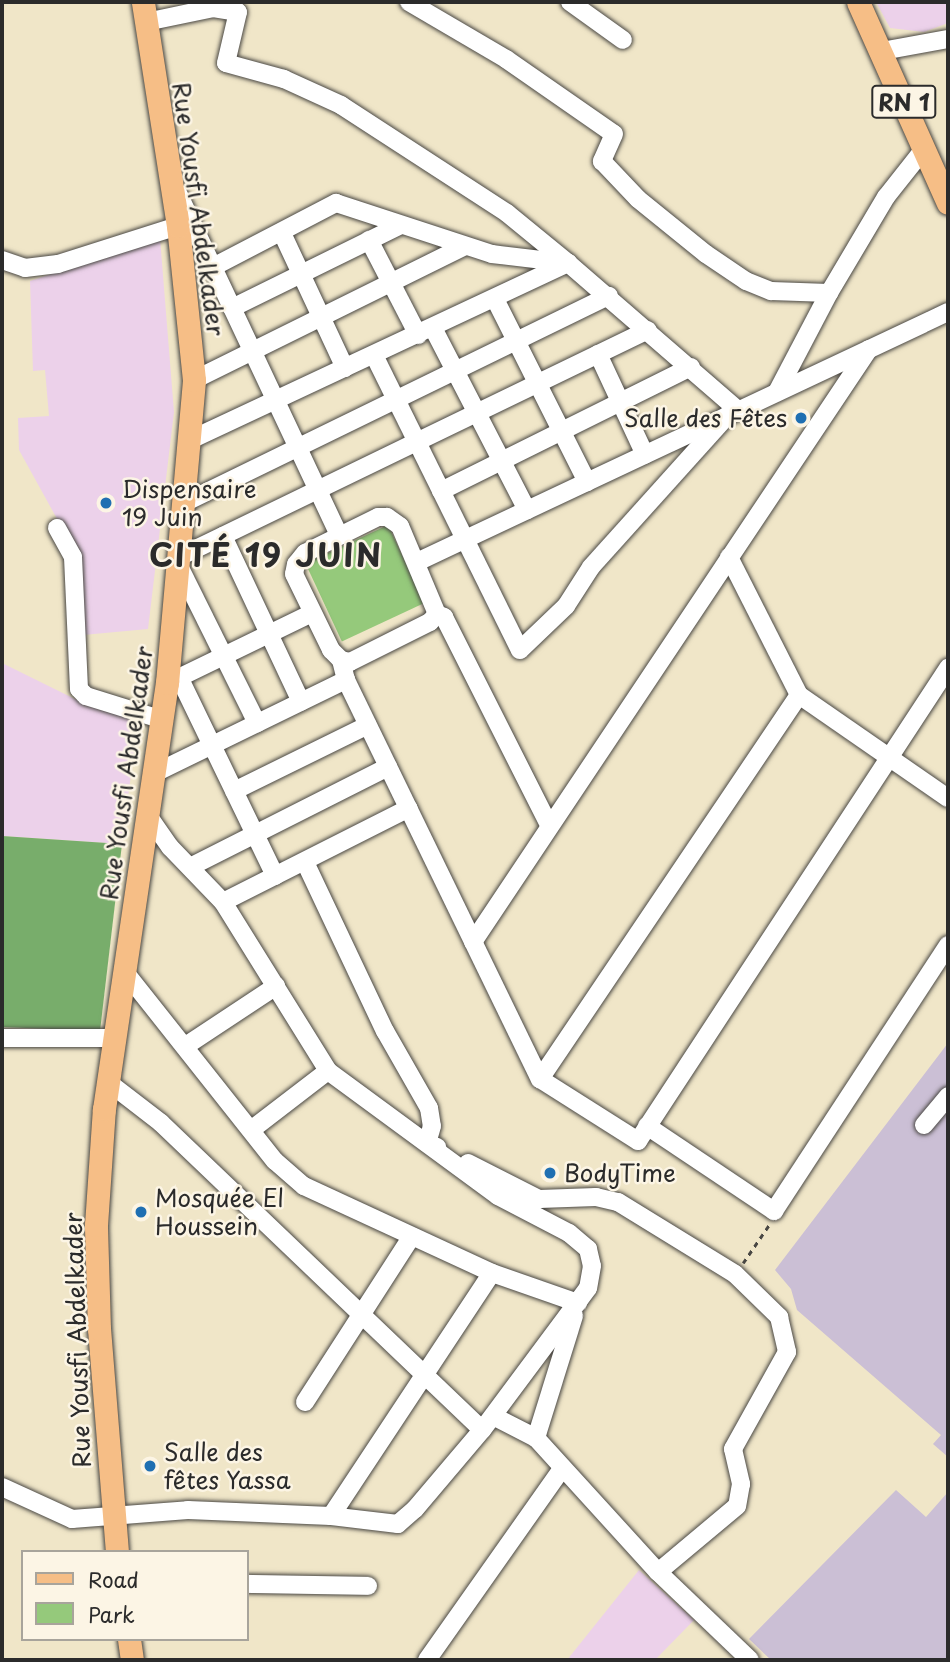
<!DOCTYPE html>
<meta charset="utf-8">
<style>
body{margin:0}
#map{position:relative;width:950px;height:1662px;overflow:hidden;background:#f0e6c8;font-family:"Playpen Sans",sans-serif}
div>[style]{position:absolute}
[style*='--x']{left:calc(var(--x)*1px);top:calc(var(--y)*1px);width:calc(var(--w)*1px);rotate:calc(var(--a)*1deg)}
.built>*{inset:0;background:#ecd1ea}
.industrial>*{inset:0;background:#cbbfd5}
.green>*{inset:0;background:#95c97b;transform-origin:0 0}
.forest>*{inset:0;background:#78ad6b}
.path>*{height:2.5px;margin-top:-1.25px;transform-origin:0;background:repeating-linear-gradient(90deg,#494743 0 5px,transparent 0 10px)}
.roads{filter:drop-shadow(0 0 2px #494743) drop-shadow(0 0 2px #494743)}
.minor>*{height:18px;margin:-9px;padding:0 9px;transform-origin:9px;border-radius:9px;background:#fff}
.major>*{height:23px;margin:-11.5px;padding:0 11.5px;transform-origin:11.5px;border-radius:11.5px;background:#f6be86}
.dots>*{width:19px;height:19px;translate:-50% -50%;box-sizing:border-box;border:4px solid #fcf5e5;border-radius:50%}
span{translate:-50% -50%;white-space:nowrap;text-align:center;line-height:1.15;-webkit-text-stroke:5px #fcf5e5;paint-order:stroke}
.shield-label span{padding:2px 5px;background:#fcf5e5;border:2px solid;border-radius:5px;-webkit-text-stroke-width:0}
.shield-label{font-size:23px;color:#2b2b2b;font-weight:700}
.street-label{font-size:24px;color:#2b2b2b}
.poi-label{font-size:24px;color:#2b2b2b}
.right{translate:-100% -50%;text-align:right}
.left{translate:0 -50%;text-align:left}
.district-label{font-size:32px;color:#2b2b2b;font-weight:700;letter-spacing:2px}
.frame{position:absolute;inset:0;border:4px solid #2b2b2b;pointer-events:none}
.legend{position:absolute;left:21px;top:1550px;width:228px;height:91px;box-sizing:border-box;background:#fcf5e5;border:2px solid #a8a49b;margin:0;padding:9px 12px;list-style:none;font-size:21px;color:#2b2b2b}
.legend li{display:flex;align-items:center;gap:14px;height:35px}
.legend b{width:35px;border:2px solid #a8a49b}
</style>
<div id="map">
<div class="built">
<div style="clip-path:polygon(876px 2px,948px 2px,948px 23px,924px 32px,890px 28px)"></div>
<div style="clip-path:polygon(160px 238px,174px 412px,148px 629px,83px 635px,77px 555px,19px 450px,18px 418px,49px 416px,45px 370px,33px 371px,30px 281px)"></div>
<div style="clip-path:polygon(2px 663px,83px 703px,138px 721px,122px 844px,2px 836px)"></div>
<div style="clip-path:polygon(639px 1570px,694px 1620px,655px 1660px,567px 1660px)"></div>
</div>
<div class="industrial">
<div style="clip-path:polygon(948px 1043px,948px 1457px,933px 1444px,941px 1435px,797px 1310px,791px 1289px,775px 1270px)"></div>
<div style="clip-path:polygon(896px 1490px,926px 1517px,948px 1492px,948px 1660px,771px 1660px,749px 1639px)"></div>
</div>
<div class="green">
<div style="left:388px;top:525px;width:86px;height:91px;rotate:65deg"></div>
</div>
<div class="forest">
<div style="clip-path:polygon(2px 836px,122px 844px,100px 1031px,2px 1027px)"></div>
</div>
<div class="path">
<div style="--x:743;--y:1263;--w:46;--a:-55.6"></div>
</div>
<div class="roads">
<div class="minor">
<div style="--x:409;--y:2;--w:113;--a:30.4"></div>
<div style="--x:506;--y:59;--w:131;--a:34.8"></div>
<div style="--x:614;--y:134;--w:30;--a:114"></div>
<div style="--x:602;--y:161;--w:52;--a:46.5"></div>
<div style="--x:638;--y:199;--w:87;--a:39"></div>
<div style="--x:706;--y:254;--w:48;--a:34"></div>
<div style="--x:746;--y:281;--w:27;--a:22"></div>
<div style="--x:771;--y:291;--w:58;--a:2"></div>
<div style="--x:570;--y:2;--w:65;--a:35.6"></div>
<div style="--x:146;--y:22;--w:68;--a:-11.8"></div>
<div style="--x:213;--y:8;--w:6;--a:-90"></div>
<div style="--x:882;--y:51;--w:67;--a:-10.3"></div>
<div style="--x:178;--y:193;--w:378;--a:64.8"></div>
<div style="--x:282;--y:233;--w:149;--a:65"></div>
<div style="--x:369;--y:240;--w:107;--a:62.7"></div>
<div style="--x:2;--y:260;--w:24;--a:19"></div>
<div style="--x:25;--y:268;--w:33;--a:-7"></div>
<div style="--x:58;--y:264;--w:126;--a:-17.6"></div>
<div style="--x:213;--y:267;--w:139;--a:-27.5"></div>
<div style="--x:336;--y:203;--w:164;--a:18.1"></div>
<div style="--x:492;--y:254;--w:77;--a:6.8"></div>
<div style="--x:568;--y:263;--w:225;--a:40.9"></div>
<div style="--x:495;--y:299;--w:205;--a:63.3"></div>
<div style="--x:232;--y:308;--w:186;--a:-26.2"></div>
<div style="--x:433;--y:328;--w:205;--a:62.7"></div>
<div style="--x:598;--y:354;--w:111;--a:65"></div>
<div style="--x:374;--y:355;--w:329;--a:63.7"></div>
<div style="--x:520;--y:650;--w:64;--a:-43.7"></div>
<div style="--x:566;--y:606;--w:46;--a:-57.3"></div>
<div style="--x:591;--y:567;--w:205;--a:-48"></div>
<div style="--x:194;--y:380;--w:302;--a:-26.3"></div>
<div style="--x:777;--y:392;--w:112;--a:-62.3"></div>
<div style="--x:829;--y:293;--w:112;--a:-59.3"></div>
<div style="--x:886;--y:197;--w:61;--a:-51.6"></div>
<div style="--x:188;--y:441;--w:420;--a:-25.1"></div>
<div style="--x:568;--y:263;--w:79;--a:-140.7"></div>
<div style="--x:507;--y:213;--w:198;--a:-147"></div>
<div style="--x:341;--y:105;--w:63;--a:-155.5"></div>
<div style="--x:284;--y:79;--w:60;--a:-164.6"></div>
<div style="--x:226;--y:63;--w:52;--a:-76.8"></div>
<div style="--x:238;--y:12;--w:25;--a:-171"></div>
<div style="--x:441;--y:491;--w:279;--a:-26.4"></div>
<div style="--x:182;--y:504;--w:475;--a:-26"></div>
<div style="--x:57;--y:528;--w:33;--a:61"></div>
<div style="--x:73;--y:557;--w:132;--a:87.4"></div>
<div style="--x:79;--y:689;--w:10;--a:45"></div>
<div style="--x:86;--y:696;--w:81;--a:17.3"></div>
<div style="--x:223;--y:536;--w:183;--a:64.8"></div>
<div style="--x:729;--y:557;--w:155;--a:63.1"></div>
<div style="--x:799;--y:695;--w:181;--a:34.7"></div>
<div style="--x:177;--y:558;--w:523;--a:-25.83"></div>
<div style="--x:177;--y:562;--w:180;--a:63.6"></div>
<div style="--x:417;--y:562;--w:587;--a:-25.21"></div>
<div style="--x:437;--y:614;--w:8;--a:23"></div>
<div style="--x:444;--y:617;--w:231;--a:63.2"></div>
<div style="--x:341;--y:660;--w:9;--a:13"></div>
<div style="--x:350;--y:662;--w:89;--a:-26.6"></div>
<div style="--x:430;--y:622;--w:11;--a:-49"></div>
<div style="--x:437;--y:614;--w:95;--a:-112.8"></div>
<div style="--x:400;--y:526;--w:16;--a:-145"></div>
<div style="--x:387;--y:517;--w:9;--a:180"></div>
<div style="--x:378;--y:517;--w:81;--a:153.7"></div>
<div style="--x:305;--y:553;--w:14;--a:129"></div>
<div style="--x:296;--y:564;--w:10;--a:101"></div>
<div style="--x:294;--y:574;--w:85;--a:64"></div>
<div style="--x:331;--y:650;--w:14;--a:45"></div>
<div style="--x:341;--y:660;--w:21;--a:76"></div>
<div style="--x:346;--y:680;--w:444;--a:64.1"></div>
<div style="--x:540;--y:1079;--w:116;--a:32.3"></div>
<div style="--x:638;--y:1141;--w:566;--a:-56.76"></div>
<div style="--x:179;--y:677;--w:221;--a:64.2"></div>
<div style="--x:170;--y:682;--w:158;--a:-25.9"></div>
<div style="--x:153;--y:774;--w:215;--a:-26"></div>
<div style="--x:234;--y:791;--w:149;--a:-26.2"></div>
<div style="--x:149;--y:817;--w:37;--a:55"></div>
<div style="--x:170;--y:847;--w:76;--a:46.1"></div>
<div style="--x:223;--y:902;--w:199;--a:58.1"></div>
<div style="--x:328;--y:1071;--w:211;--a:36.3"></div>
<div style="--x:498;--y:1196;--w:80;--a:27.5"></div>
<div style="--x:569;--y:1233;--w:25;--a:40"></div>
<div style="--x:588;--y:1249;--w:17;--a:77"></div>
<div style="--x:592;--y:1266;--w:22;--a:100"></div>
<div style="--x:588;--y:1288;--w:177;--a:126.7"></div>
<div style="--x:482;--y:1430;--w:104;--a:130.3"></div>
<div style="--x:415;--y:1509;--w:23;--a:139"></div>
<div style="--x:398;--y:1524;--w:67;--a:-173.2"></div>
<div style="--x:331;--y:1516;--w:291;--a:-56.5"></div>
<div style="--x:305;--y:862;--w:187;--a:64.7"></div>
<div style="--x:385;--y:1031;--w:89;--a:60.3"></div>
<div style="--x:429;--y:1108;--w:18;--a:81"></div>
<div style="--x:432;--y:1126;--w:18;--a:106"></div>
<div style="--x:427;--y:1143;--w:11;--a:22"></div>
<div style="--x:190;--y:867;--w:222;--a:-26.8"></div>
<div style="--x:223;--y:902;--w:208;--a:-26.8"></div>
<div style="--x:473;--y:942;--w:713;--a:-56.27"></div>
<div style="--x:125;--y:972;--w:241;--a:51.6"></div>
<div style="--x:275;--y:1161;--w:38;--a:41"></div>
<div style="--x:304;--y:1186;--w:207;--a:24.8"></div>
<div style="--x:492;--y:1273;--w:91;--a:19.2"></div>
<div style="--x:2;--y:1038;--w:113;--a:0"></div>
<div style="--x:187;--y:1045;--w:107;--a:-33.5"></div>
<div style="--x:540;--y:1079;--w:463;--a:-56"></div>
<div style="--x:108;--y:1082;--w:67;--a:37.7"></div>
<div style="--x:161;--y:1123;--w:444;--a:43.7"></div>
<div style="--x:924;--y:1125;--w:38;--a:-50"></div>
<div style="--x:647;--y:1126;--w:153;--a:33.8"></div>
<div style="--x:774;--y:1211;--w:318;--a:-56.8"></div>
<div style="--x:251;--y:1130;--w:97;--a:-37.5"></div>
<div style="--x:468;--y:1163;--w:80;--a:26.9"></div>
<div style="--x:539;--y:1199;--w:57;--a:-2"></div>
<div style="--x:596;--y:1197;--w:23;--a:13"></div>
<div style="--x:618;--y:1202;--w:137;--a:31.6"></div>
<div style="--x:735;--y:1274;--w:62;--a:44.3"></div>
<div style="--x:779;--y:1317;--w:36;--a:77"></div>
<div style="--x:787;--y:1352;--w:111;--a:119.1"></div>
<div style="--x:733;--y:1449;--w:36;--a:77"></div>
<div style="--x:741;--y:1484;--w:22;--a:100"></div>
<div style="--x:737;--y:1506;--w:103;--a:140.1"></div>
<div style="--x:305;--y:1402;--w:197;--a:-57.2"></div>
<div style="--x:493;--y:1416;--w:48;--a:27.1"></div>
<div style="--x:536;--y:1438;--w:181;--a:47.7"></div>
<div style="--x:658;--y:1572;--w:127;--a:43.7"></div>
<div style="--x:536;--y:1438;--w:128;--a:-72.7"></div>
<div style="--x:2;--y:1487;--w:77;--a:24.6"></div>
<div style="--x:72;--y:1519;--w:116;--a:-4.4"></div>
<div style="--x:188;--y:1510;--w:143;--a:2.4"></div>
<div style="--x:247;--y:1584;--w:121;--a:0.9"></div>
<div style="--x:427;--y:1660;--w:232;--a:-54.8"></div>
</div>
<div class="major">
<div style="--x:858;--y:2;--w:220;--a:65.9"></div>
<div style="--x:117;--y:1552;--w:224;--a:-94.6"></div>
<div style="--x:99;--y:1329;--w:104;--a:-91.7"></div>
<div style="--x:96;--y:1225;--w:116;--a:-86.1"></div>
<div style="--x:104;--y:1109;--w:431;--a:-81.6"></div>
<div style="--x:167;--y:683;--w:304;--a:-84.9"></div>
<div style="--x:194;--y:380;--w:155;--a:-95.9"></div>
<div style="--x:178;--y:226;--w:227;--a:-98.9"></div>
<div style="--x:129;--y:1639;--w:21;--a:82"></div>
</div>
</div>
<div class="dots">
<div style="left:801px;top:418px;background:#1f6fb2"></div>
<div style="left:106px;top:503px;background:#1f6fb2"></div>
<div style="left:550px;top:1173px;background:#1f6fb2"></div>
<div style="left:141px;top:1212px;background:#1f6fb2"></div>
<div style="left:150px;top:1466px;background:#1f6fb2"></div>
</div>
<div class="shield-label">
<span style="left:904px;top:102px">RN 1</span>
</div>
<div class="street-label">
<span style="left:199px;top:209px;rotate:82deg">Rue Yousfi Abdelkader</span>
<span style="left:126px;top:773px;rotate:-82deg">Rue Yousfi Abdelkader</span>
<span style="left:77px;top:1340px;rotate:-92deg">Rue Yousfi Abdelkader</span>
</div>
<div class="poi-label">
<span class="right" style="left:787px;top:418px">Salle des Fêtes</span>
<span class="left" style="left:122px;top:503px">Dispensaire<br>19 Juin</span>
<span class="left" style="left:564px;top:1173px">BodyTime</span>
<span class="left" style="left:155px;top:1212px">Mosquée El<br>Houssein</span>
<span class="left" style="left:164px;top:1466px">Salle des<br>fêtes Yassa</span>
</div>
<div class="district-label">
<span style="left:266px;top:554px">CITÉ 19 JUIN</span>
</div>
<div class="frame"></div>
<ul class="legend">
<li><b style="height:9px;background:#f6be86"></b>Road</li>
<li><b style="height:19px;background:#95c97b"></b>Park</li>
</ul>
</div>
